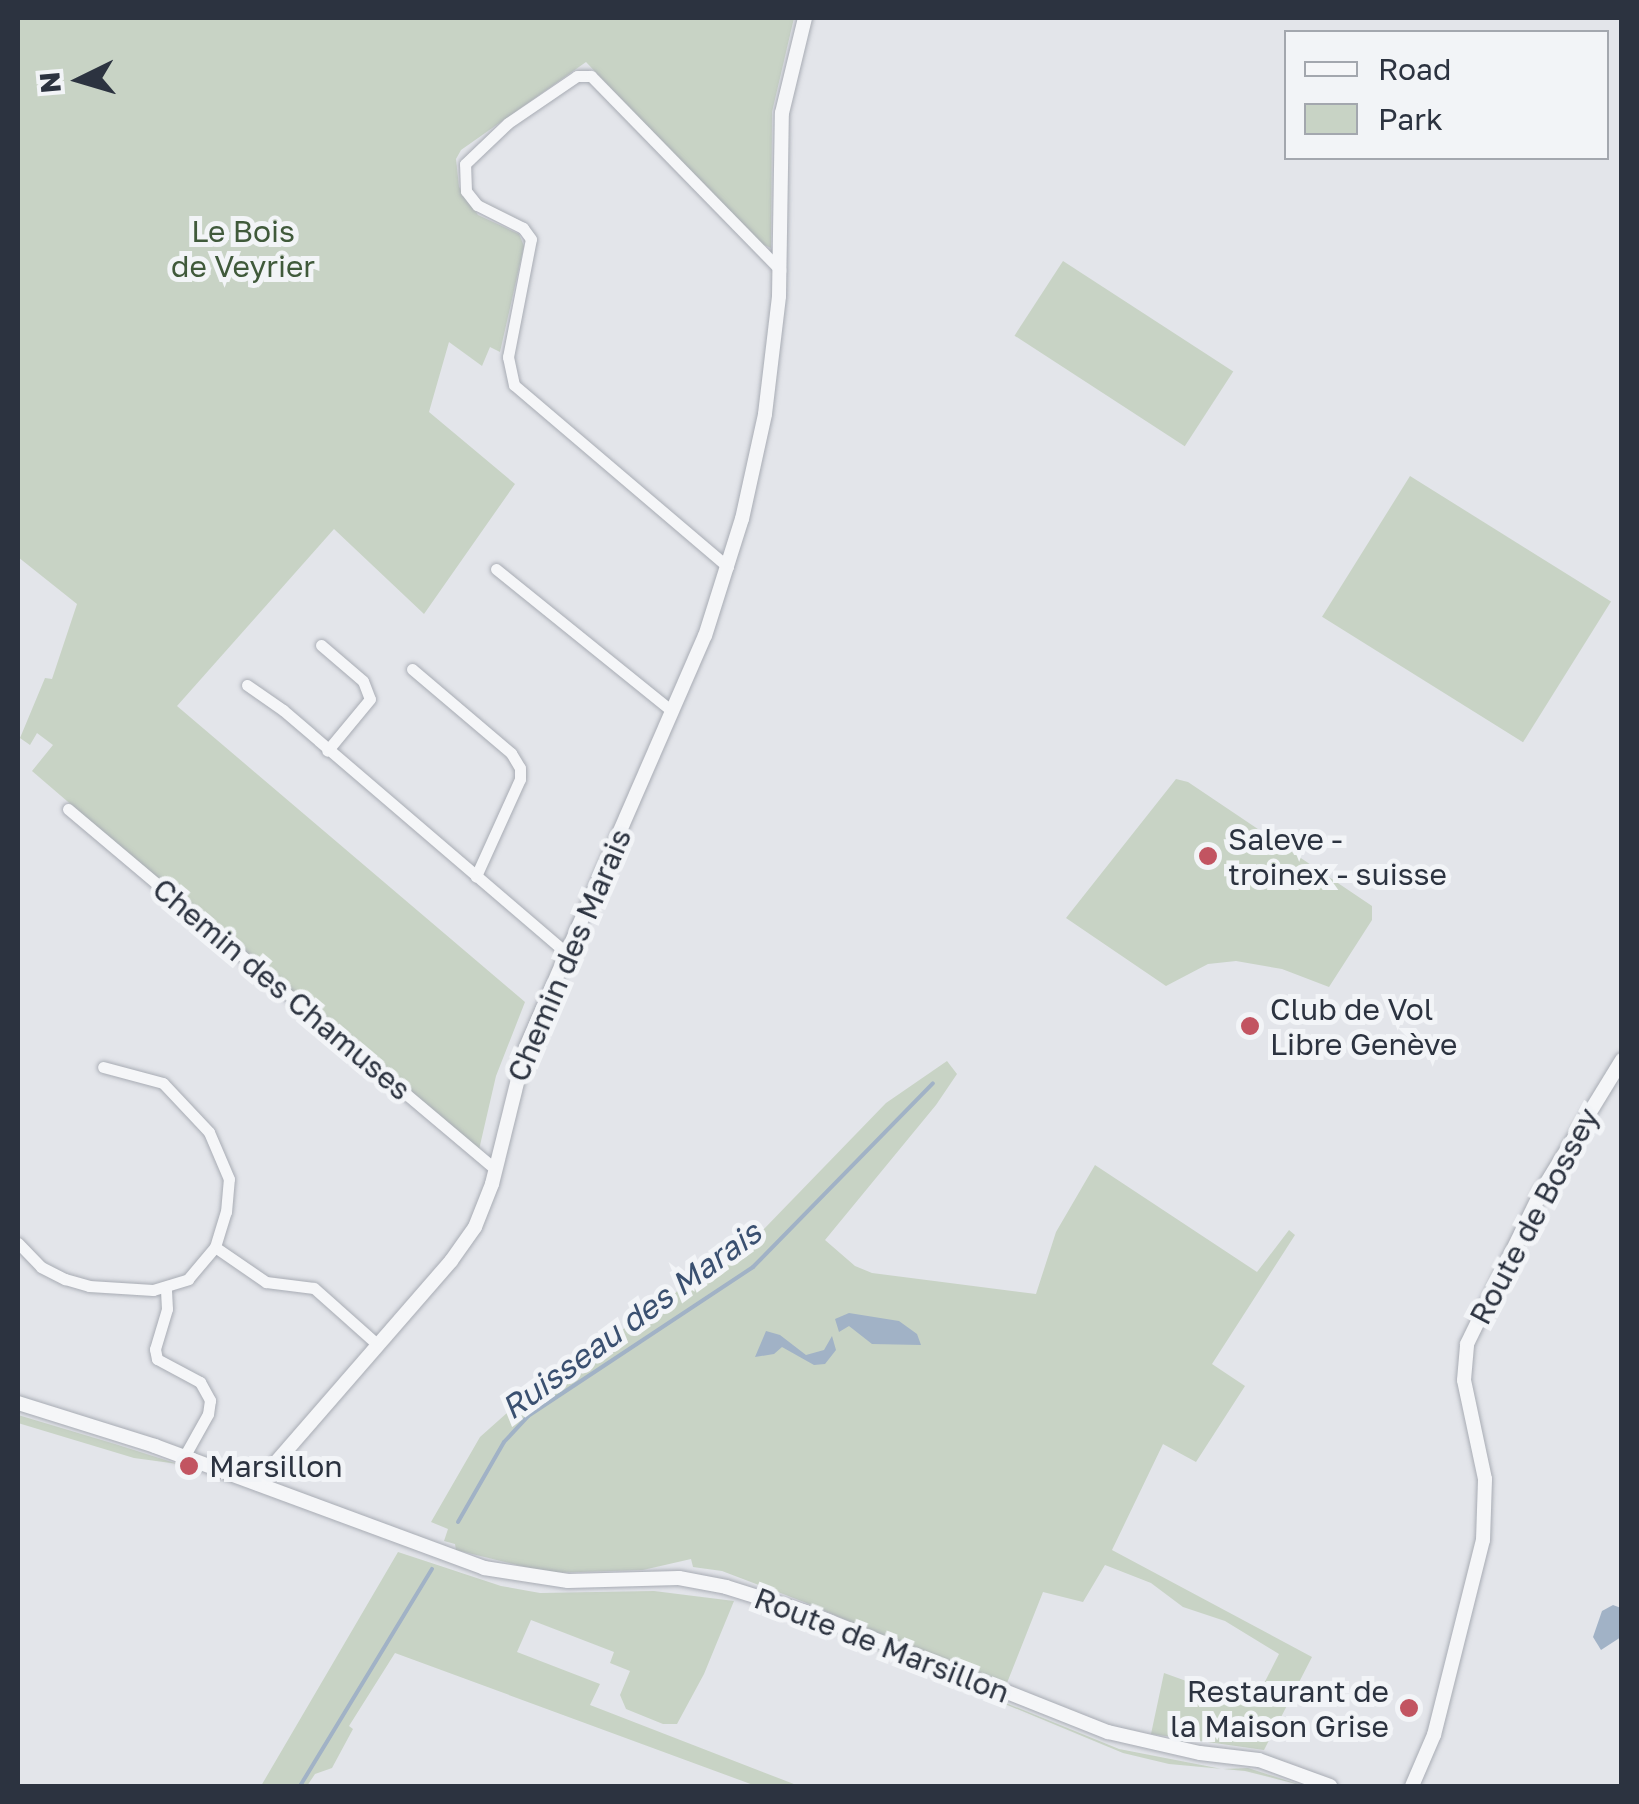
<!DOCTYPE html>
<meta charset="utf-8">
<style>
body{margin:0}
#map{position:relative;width:1639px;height:1804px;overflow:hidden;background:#e3e5ea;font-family:"Golos Text",sans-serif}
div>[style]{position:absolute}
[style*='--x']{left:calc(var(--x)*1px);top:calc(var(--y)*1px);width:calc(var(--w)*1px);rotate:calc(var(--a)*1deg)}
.green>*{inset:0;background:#c8d3c5;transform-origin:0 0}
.water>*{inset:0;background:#a1b2c6}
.stream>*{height:4px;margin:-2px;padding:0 2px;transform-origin:2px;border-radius:2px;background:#a1b2c6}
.roads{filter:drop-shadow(0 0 2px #a8acb4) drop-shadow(0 0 2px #a8acb4)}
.minor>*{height:11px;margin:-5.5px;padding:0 5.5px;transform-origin:5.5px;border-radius:5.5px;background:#f5f6f8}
.tertiary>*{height:14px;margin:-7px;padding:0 7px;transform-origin:7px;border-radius:7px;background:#f5f6f8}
.dots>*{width:28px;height:28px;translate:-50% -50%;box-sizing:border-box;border:5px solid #f2f4f7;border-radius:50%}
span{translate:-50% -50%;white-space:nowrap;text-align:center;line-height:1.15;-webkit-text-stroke:10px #f2f4f7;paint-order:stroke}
.park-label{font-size:30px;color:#405a3b}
.poi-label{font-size:30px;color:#2c3340}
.left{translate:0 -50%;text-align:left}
.right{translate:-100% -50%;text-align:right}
.street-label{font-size:30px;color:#2c3340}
.water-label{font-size:32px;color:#3a5070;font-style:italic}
.frame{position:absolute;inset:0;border:20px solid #2c3340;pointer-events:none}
.legend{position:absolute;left:1284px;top:30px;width:325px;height:130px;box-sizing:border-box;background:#f2f4f7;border:2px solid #a3a7ae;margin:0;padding:12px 18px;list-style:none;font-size:30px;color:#2c3340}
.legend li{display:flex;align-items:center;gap:20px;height:50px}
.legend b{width:50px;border:2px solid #a3a7ae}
.north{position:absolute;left:30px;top:30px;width:100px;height:100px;-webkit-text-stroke:8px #f2f4f7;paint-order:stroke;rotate:265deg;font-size:28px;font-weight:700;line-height:40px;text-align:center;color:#2c3340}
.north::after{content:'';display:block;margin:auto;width:35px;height:45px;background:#2c3340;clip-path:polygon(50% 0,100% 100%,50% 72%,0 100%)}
</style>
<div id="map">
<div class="green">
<div style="clip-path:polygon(18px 18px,794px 18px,772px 112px,771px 248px,757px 242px,586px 62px,461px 150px,456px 159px,459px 187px,478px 215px,519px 234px,524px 246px,500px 352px,490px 347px,482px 366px,449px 342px,429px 412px,515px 484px,424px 614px,334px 529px,177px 706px,525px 1002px,496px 1076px,478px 1154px,32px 771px,53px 745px,37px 733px,30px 745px,20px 738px,45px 678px,52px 679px,77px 604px,18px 557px)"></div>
<div style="left:1063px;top:261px;width:203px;height:89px;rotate:33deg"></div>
<div style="left:1410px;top:476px;width:237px;height:166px;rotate:32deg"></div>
<div style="clip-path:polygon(1176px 779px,1188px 782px,1372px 906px,1372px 920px,1329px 987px,1282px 969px,1236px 961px,1208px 964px,1166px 986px,1066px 918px)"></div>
<div style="clip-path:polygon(947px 1061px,957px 1074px,936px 1105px,825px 1240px,855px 1266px,872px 1273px,1036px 1294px,1056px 1232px,1095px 1165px,1257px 1272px,1289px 1230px,1295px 1235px,1212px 1364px,1245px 1386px,1196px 1462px,1163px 1444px,1112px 1550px,1312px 1657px,1264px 1750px,1151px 1734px,1164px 1673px,1253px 1705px,1279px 1654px,1225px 1621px,1183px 1607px,1151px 1583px,1105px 1565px,1083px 1602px,1043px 1592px,1005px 1688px,804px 1602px,722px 1571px,693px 1567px,691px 1559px,643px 1570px,550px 1573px,456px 1550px,455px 1544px,444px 1541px,448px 1529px,431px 1522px,480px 1437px,518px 1403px,760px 1233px,886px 1103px)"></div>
<div style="clip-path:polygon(18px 1415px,115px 1444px,178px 1464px,134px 1458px,18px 1423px)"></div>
<div style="clip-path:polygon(398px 1552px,501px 1586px,540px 1593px,654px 1591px,734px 1601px,704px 1674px,677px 1724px,663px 1724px,626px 1709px,620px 1695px,630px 1671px,610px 1663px,614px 1652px,531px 1620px,517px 1652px,600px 1684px,590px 1705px,799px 1786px,756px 1786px,395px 1653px,349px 1726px,353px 1729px,332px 1768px,315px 1774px,307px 1786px,261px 1786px)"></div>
<div style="clip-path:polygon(812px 1624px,1119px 1749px,1222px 1769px,1248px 1768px,1304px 1786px,1245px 1771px,1169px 1764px,1123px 1753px)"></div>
</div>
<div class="water">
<div style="clip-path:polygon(849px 1313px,899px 1321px,917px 1334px,921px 1345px,872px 1344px,849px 1326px,839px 1332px,835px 1319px)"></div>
<div style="clip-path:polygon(766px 1331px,780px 1335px,806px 1355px,824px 1350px,832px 1336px,836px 1350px,825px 1364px,814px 1365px,782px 1347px,774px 1354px,755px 1357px)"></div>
<div style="clip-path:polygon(1613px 1605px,1621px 1608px,1621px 1637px,1601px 1650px,1593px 1637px,1602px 1611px)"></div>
</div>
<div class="stream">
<div style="--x:458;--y:1522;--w:92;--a:-60.1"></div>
<div style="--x:504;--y:1442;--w:35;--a:-47"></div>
<div style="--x:528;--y:1416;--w:270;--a:-33.5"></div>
<div style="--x:753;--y:1267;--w:257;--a:-45.6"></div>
<div style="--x:300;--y:1786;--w:254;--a:-58.7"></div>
</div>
<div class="roads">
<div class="minor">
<div style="--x:728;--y:567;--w:281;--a:-139.6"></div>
<div style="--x:514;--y:385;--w:29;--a:-102"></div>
<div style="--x:508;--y:357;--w:120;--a:-79"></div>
<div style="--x:531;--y:239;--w:14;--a:-126"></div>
<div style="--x:523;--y:228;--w:51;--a:-153.4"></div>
<div style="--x:477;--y:205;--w:18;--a:-128"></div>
<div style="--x:466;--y:191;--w:27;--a:-92"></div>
<div style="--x:465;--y:164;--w:59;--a:-43.6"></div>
<div style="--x:508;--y:123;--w:83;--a:-34.3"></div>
<div style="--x:577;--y:76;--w:14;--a:0"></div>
<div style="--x:591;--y:76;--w:271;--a:45.7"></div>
<div style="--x:496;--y:569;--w:226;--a:38.9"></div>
<div style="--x:321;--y:645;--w:55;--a:40.6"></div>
<div style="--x:363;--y:681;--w:19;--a:69"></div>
<div style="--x:370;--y:699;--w:67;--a:129.6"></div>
<div style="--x:412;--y:669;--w:130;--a:40.3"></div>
<div style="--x:511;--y:753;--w:17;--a:59"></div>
<div style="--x:520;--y:768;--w:11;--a:90"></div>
<div style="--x:520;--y:779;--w:107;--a:114.4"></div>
<div style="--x:247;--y:685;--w:44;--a:34.8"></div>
<div style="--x:283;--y:710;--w:374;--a:40.6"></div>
<div style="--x:68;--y:809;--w:559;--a:40.13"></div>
<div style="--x:18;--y:1243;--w:33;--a:46"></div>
<div style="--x:41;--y:1267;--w:27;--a:27"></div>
<div style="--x:65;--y:1279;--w:25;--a:16"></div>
<div style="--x:89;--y:1286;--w:64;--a:3.6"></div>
<div style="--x:153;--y:1290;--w:37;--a:-17"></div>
<div style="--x:188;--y:1279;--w:42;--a:-49.8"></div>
<div style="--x:215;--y:1247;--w:37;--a:-73"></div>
<div style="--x:226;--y:1212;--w:33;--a:-85"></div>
<div style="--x:229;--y:1179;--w:51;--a:-113.1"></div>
<div style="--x:209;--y:1132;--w:67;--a:-133.2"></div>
<div style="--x:163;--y:1083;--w:62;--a:-165.1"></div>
<div style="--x:215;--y:1247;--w:62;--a:34.5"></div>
<div style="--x:266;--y:1282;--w:48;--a:7.1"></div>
<div style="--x:314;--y:1288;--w:86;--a:41.7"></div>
<div style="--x:166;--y:1290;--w:19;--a:87"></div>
<div style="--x:167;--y:1309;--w:42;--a:106.7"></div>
<div style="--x:155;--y:1349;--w:10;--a:79"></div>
<div style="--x:157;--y:1359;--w:49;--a:28.1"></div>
<div style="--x:200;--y:1382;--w:21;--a:61"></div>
<div style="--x:210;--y:1400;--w:14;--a:98"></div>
<div style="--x:208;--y:1414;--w:49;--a:119.2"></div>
</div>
<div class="tertiary">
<div style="--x:18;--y:1403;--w:144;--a:17.4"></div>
<div style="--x:155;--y:1446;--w:351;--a:20.3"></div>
<div style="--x:484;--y:1568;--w:85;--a:8.8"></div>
<div style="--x:568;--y:1581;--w:111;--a:-1.5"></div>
<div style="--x:679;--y:1578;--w:48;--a:10.8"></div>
<div style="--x:726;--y:1587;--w:84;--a:17.4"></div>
<div style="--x:806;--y:1612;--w:325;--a:21.7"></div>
<div style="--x:1108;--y:1732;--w:94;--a:12.9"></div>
<div style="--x:1200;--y:1753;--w:59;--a:6.8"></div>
<div style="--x:1259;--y:1760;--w:76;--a:20.1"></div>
<div style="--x:258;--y:1483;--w:294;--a:-49"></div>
<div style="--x:451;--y:1261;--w:42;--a:-54.8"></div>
<div style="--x:475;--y:1227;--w:46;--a:-68.4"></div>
<div style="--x:492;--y:1184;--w:141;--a:-76.1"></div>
<div style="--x:526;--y:1047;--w:448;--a:-66.5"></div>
<div style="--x:705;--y:636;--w:123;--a:-72.5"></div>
<div style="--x:742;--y:519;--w:107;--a:-77.6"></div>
<div style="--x:765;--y:414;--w:119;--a:-83.2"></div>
<div style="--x:779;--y:296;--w:183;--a:-89.1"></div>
<div style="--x:782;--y:113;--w:98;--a:-76.4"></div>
<div style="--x:1412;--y:1786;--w:56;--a:-66.7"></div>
<div style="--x:1434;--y:1735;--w:201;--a:-75.9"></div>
<div style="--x:1483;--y:1540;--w:61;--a:-88.1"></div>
<div style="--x:1485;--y:1479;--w:101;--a:-102"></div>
<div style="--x:1464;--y:1380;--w:36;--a:-85"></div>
<div style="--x:1467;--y:1344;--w:169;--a:-64"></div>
<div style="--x:1541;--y:1192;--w:155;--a:-58.5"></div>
</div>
</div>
<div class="dots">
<div style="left:1208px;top:856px;background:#c25461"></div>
<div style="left:1250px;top:1026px;background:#c25461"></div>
<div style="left:189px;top:1466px;background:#c25461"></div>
<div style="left:1409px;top:1708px;background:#c25461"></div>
</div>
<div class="park-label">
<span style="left:243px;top:248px">Le Bois<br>de Veyrier</span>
</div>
<div class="poi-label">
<span class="left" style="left:1228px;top:856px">Saleve -<br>troinex - suisse</span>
<span class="left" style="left:1270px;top:1026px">Club de Vol<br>Libre Genève</span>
<span class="left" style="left:209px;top:1466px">Marsillon</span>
<span class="right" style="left:1389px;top:1708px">Restaurant de<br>la Maison Grise</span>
</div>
<div class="street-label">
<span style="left:569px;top:955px;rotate:-67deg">Chemin des Marais</span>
<span style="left:282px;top:989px;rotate:40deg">Chemin des Chamuses</span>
<span style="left:1534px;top:1216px;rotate:-62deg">Route de Bossey</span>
<span style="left:882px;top:1645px;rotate:21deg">Route de Marsillon</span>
</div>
<div class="water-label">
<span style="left:631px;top:1320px;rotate:-36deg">Ruisseau des Marais</span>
</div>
<div class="frame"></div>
<ul class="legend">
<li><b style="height:12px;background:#f5f6f8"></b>Road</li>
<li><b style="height:28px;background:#c8d3c5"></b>Park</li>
</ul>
<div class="north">N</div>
</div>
